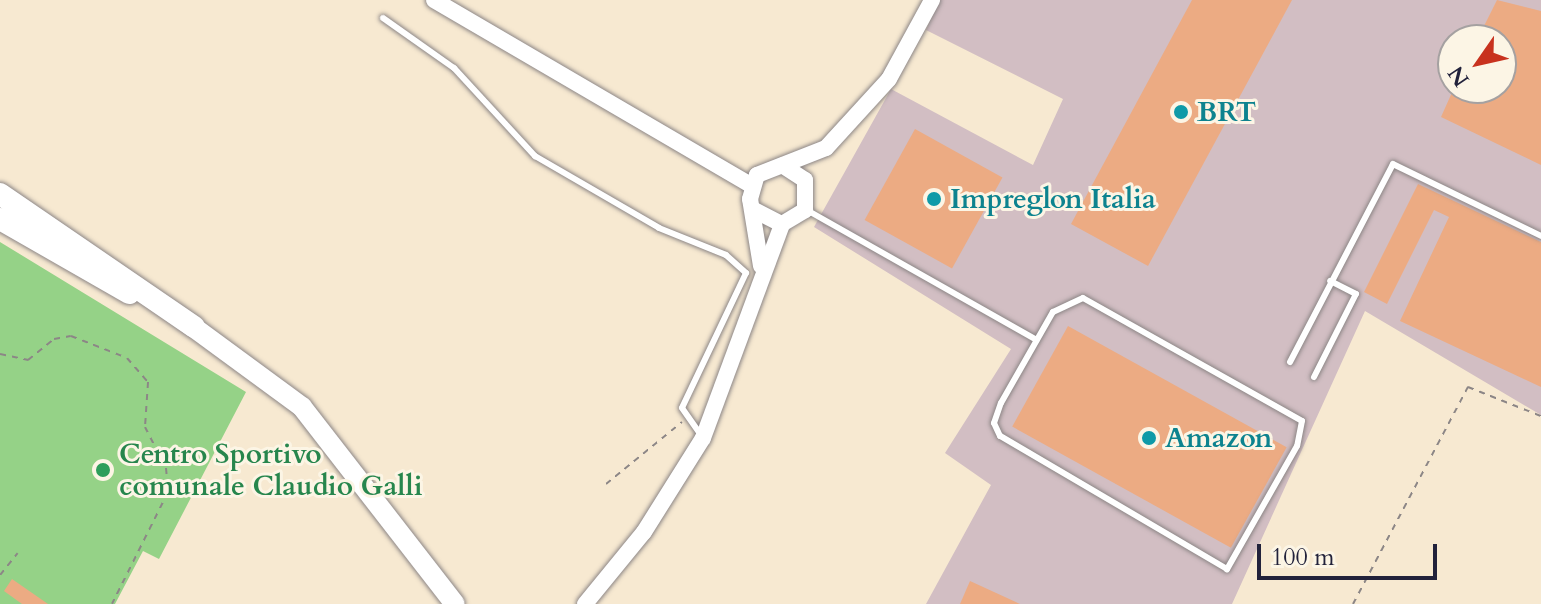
<!DOCTYPE html>
<style>
body{margin:0}
#map{position:relative;width:1541px;height:604px;overflow:hidden;background:#f7e9d1;font-family:Cardo,serif}
div>[style]{position:absolute}
[style*='--x']{left:calc(var(--x)*1px);top:calc(var(--y)*1px);width:calc(var(--w)*1px);rotate:calc(var(--a)*1deg)}
.industrial>*{inset:0;background:#d2bec3}
.green>*{inset:0;background:#95d287}
.building>*{inset:0;background:#ecab83;transform-origin:0 0}
.path>*{height:2px;margin-top:-1px;transform-origin:0;background:repeating-linear-gradient(90deg,#8c8686 0 6px,transparent 0 12px)}
.roads{filter:drop-shadow(0 0 2px #8c8686) drop-shadow(0 0 2px #8c8686)}
.service>*{height:6px;margin:-3px;padding:0 3px;transform-origin:3px;border-radius:3px;background:#fff}
.tertiary>*{height:16px;margin:-8px;padding:0 8px;transform-origin:8px;border-radius:8px;background:#fff}
.primary>*{height:20px;margin:-10px;padding:0 10px;transform-origin:10px;border-radius:10px;background:#fff}
.motorway>*{height:22px;margin:-11px;padding:0 11px;transform-origin:11px;border-radius:11px;background:#fff}
.dots>*{width:22px;height:22px;translate:-50% -50%;box-sizing:border-box;border:4px solid #fcf5e5;border-radius:50%}
span{translate:-50% -50%;white-space:nowrap;text-align:center;line-height:1.15;-webkit-text-stroke:6px #fcf5e5;paint-order:stroke}
.culture-label{font-size:28px;color:#0d838f;font-weight:700}
.left{translate:0 -50%;text-align:left}
.leisure-label{font-size:28px;color:#27864d;font-weight:700}
.north{position:absolute;left:1437px;top:24px;width:80px;height:80px;box-sizing:border-box;background:#fcf5e5;border:2px solid #a5a1a1;border-radius:50%;rotate:236deg;font-size:22px;font-weight:700;line-height:32px;text-align:center;color:#22223b}
.north::after{content:'';display:block;margin:auto;width:28px;height:36px;background:#c8321e;clip-path:polygon(50% 0,100% 100%,50% 72%,0 100%)}
.scale{position:absolute;left:1257px;top:544px;width:180px;height:36px;box-sizing:border-box;border:4px solid #22223b;border-top:0;padding-left:10px;font-size:24px;line-height:28px;white-space:nowrap;color:#22223b;-webkit-text-stroke:6px #fcf5e5;paint-order:stroke}
</style>
<div id="map">
<div class="industrial">
<div style="clip-path:polygon(evenodd,939px 0,1541px 0,1541px 415px,1365px 311px,1232px 604px,926px 604px,991px 485px,945px 453px,1011px 349px,814px 227px,891px 89px,1033px 165px,1063px 99px,926px 30px,939px 0,1453px 40px,1501px 40px,1501px 88px,1453px 88px,1453px 40px)"></div>
</div>
<div class="green">
<div style="clip-path:polygon(0 242px,246px 392px,159px 559px,143px 551px,115px 604px,0 604px)"></div>
</div>
<div class="building">
<div style="clip-path:polygon(1192px 0,1292px 0,1148px 266px,1071px 224px)"></div>
<div style="clip-path:polygon(1497px 0,1541px 11px,1541px 165px,1441px 117px,1454px 88px,1501px 88px,1501px 40px,1477px 40px)"></div>
<div style="left:915px;top:129px;width:100px;height:104px;rotate:29deg"></div>
<div style="clip-path:polygon(1418px 184px,1541px 242px,1541px 387px,1400px 321px,1449px 217px,1434px 210px,1387px 304px,1364px 292px)"></div>
<div style="left:1068px;top:326px;width:250px;height:115px;rotate:29deg"></div>
<div style="clip-path:polygon(12px 579px,48px 604px,22px 604px,4px 591px)"></div>
<div style="clip-path:polygon(970px 581px,1020px 604px,960px 604px)"></div>
</div>
<div class="path">
<div style="--x:0;--y:354;--w:29;--a:12"></div>
<div style="--x:28;--y:360;--w:33;--a:-39"></div>
<div style="--x:54;--y:339;--w:17;--a:-10"></div>
<div style="--x:71;--y:336;--w:60;--a:21.4"></div>
<div style="--x:127;--y:358;--w:32;--a:49"></div>
<div style="--x:148;--y:382;--w:45;--a:93.8"></div>
<div style="--x:145;--y:427;--w:46;--a:62.9"></div>
<div style="--x:166;--y:468;--w:24;--a:85"></div>
<div style="--x:168;--y:492;--w:125;--a:116.6"></div>
<div style="--x:606;--y:484;--w:98;--a:-39.2"></div>
<div style="--x:0;--y:575;--w:28;--a:-51"></div>
<div style="--x:1353;--y:604;--w:246;--a:-62.1"></div>
<div style="--x:1468;--y:387;--w:79;--a:21.7"></div>
</div>
<div class="roads">
<div class="service">
<div style="--x:383;--y:18;--w:87;--a:35.2"></div>
<div style="--x:454;--y:68;--w:120;--a:47.4"></div>
<div style="--x:535;--y:156;--w:143;--a:30.1"></div>
<div style="--x:659;--y:228;--w:72;--a:21.9"></div>
<div style="--x:726;--y:255;--w:27;--a:42"></div>
<div style="--x:746;--y:273;--w:149;--a:115.4"></div>
<div style="--x:682;--y:408;--w:37;--a:55"></div>
<div style="--x:805;--y:209;--w:266;--a:29.5"></div>
<div style="--x:1083;--y:298;--w:251;--a:29.3"></div>
<div style="--x:1302;--y:421;--w:25;--a:101"></div>
<div style="--x:1297;--y:446;--w:142;--a:119.6"></div>
<div style="--x:1227;--y:569;--w:263;--a:-149.6"></div>
<div style="--x:1000;--y:436;--w:14;--a:-115"></div>
<div style="--x:994;--y:423;--w:21;--a:-71"></div>
<div style="--x:1001;--y:403;--w:105;--a:-60.3"></div>
<div style="--x:1053;--y:312;--w:33;--a:-25"></div>
<div style="--x:1290;--y:362;--w:223;--a:-62.5"></div>
<div style="--x:1393;--y:164;--w:165;--a:25.9"></div>
<div style="--x:1314;--y:377;--w:93;--a:-63.2"></div>
<div style="--x:1356;--y:294;--w:29;--a:-153"></div>
</div>
<div class="tertiary">
<div style="--x:434;--y:0;--w:367;--a:30.3"></div>
<div style="--x:754;--y:210;--w:31;--a:27"></div>
<div style="--x:782;--y:224;--w:27;--a:-31"></div>
<div style="--x:805;--y:210;--w:30;--a:-90"></div>
<div style="--x:805;--y:180;--w:27;--a:-147"></div>
<div style="--x:761;--y:266;--w:68;--a:-99.3"></div>
<div style="--x:750;--y:199;--w:25;--a:-74"></div>
<div style="--x:757;--y:175;--w:74;--a:-21.4"></div>
<div style="--x:826;--y:148;--w:93;--a:-47.6"></div>
<div style="--x:889;--y:79;--w:90;--a:-61.4"></div>
<div style="--x:585;--y:604;--w:93;--a:-50.7"></div>
<div style="--x:644;--y:532;--w:111;--a:-57.9"></div>
<div style="--x:703;--y:438;--w:228;--a:-69.7"></div>
</div>
<div class="primary">
<div style="--x:181;--y:318;--w:150;--a:36.3"></div>
<div style="--x:302;--y:407;--w:249;--a:52.2"></div>
</div>
<div class="motorway">
<div style="--x:0;--y:194;--w:235;--a:34.4"></div>
<div style="--x:0;--y:219;--w:149;--a:29.8"></div>
</div>
</div>
<div class="dots">
<div style="left:1181px;top:112px;background:#0f9aa8"></div>
<div style="left:934px;top:199px;background:#0f9aa8"></div>
<div style="left:1149px;top:438px;background:#0f9aa8"></div>
<div style="left:103px;top:470px;background:#2e9e5b"></div>
</div>
<div class="culture-label">
<span class="left" style="left:1197px;top:112px">BRT</span>
<span class="left" style="left:950px;top:199px">Impreglon Italia</span>
<span class="left" style="left:1165px;top:438px">Amazon</span>
</div>
<div class="leisure-label">
<span class="left" style="left:119px;top:470px">Centro Sportivo<br>comunale Claudio Galli</span>
</div>
<div class="north">N</div>
<div class="scale">100 m</div>
</div>
